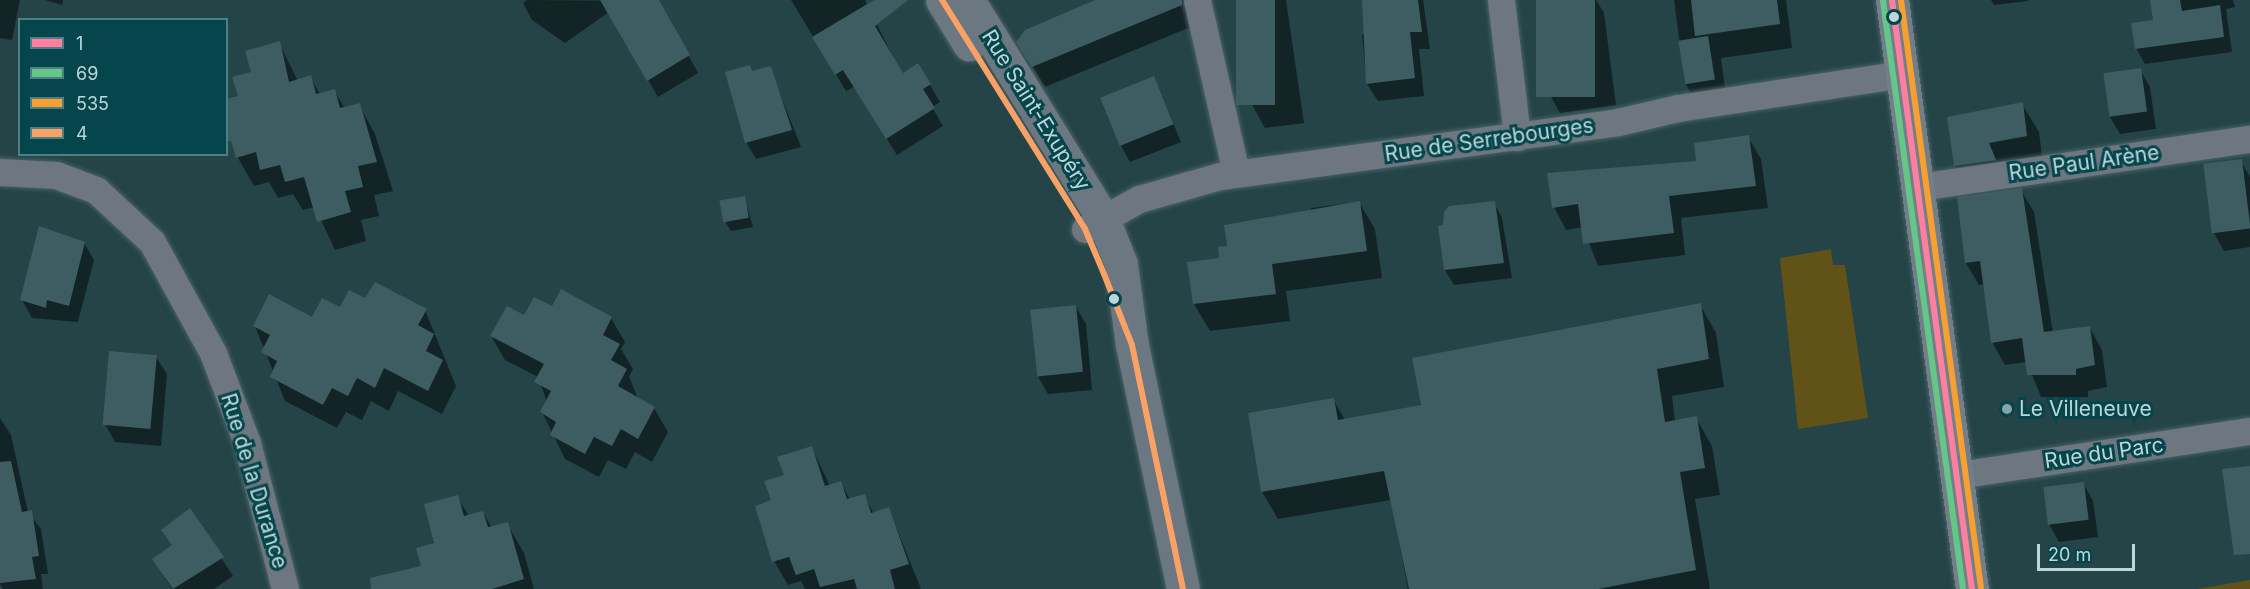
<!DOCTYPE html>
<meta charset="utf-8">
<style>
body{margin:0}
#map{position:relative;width:2250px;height:589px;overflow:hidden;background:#244448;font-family:Inter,sans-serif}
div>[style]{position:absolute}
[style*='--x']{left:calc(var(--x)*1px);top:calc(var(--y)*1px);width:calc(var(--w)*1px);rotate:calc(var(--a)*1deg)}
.green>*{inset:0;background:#615218}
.shadow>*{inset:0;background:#0007}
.building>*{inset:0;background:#3e5d62;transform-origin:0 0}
.roads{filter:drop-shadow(0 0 2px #486266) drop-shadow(0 0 2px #486266)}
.minor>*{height:27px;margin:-13.5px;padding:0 13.5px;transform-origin:13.5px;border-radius:13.5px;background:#6e767f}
.secondary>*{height:33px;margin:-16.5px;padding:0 16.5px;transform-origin:16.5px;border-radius:16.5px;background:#6b7781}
.primary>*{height:33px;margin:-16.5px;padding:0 16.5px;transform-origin:16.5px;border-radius:16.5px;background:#727f89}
.bus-1>*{height:6px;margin:-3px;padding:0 3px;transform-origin:3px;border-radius:3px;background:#ff809e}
.bus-2>*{height:6px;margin:-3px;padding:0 3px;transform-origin:3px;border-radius:3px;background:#65c787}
.bus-3>*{height:6px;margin:-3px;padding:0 3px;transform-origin:3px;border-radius:3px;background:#f89f31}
.bus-4>*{height:6px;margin:-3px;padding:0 3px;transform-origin:3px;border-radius:3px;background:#faa166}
.dots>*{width:16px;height:16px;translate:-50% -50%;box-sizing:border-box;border:3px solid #05454c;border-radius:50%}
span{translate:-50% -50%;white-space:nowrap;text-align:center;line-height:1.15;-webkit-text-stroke:6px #05454c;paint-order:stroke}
.street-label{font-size:21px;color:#bcd7dc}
.poi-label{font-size:21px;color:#bcd7dc}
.left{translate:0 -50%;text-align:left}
.legend{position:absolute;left:18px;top:18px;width:210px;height:138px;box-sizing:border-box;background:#05454c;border:2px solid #4e7f86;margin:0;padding:8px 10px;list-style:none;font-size:18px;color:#bcd7dc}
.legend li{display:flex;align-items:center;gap:12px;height:30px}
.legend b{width:30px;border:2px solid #4e7f86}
.scale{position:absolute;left:2037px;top:544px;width:98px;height:27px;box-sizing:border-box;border:3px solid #bcd7dc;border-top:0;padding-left:8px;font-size:18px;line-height:21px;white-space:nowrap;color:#bcd7dc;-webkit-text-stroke:4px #05454c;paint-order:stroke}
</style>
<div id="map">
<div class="green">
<div style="clip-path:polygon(1831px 249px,1833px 265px,1845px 265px,1868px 418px,1798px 429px,1780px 258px)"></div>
<div style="clip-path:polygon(2250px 580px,2250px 589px,2197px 589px)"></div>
</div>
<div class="shadow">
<div style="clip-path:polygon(0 0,20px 0,12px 40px,0 38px)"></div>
<div style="clip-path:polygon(45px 0,63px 0,62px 5px)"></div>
<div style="clip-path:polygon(527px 0,659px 1px,698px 73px,658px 97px,609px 12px,565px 43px,532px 20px,523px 3px)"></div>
<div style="clip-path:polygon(791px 0,865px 0,902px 75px,930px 85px,940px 102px,932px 107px,943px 126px,897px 155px,854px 87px,846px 91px)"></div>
<div style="clip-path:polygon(1099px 0,1191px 0,1193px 26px,1045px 87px,1030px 63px)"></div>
<div style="clip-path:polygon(1238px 0,1286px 0,1304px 123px,1265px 128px,1251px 103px)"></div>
<div style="clip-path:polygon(1362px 0,1423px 0,1430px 49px,1419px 49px,1424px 96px,1378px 101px,1367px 84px,1362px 35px,1369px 34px)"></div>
<div style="clip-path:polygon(1556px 0,1596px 0,1604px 13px,1616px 105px,1560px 113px,1550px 95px)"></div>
<div style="clip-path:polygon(1674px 0,1786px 0,1792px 48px,1721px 58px,1727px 103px,1699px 107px,1685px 83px)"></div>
<div style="clip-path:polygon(1991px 0,2028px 0,2028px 1px,1994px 5px)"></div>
<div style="clip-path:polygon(2152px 0,2233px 0,2235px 7px,2226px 9px,2232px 52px,2145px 64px,2136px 48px,2155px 21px)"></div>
<div style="clip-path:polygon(279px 43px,298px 81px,310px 77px,320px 94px,334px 90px,345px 109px,359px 105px,375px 134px,393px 191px,374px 195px,379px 216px,361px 220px,366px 241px,335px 250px,315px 207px,303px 210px,293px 194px,278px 198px,269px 182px,254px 186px,238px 158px,226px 120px,253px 73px)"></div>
<div style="clip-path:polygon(770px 68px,801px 147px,756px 159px,746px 142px,752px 72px)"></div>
<div style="clip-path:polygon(2140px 70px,2150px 87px,2156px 129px,2120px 134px,2110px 117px)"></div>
<div style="clip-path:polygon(1154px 77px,1181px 142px,1130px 162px,1120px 144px)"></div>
<div style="clip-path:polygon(2022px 104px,2039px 132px,2043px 164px,2004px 171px,2011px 188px,1971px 194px,1955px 166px)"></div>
<div style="clip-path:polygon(1748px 137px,1761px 159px,1768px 208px,1681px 218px,1685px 255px,1598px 266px,1583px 227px,1566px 230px,1554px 207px,1698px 162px)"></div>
<div style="clip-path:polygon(2241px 161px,2250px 177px,2250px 247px,2224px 251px,2214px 233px)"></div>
<div style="clip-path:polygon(2021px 190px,2034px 212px,2053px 333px,2090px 328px,2102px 350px,2107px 387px,2088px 391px,2088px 397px,2041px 397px,2027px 362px,2005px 365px,1992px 342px,1985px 284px,1979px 285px,1966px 263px)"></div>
<div style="clip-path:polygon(744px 197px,753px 227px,731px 231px,726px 223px)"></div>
<div style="clip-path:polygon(1359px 202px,1375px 229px,1382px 278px,1286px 291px,1290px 321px,1210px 331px,1194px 304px,1189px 264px,1221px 260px,1228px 248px,1311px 215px,1311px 208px)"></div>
<div style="clip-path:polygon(1494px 203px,1502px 218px,1512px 278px,1454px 285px,1445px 270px,1439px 228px)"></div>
<div style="clip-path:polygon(84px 243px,94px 260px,78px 322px,32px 318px,22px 300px)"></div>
<div style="clip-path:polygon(366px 300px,425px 310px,456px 386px,442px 414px,398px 391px,389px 411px,371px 401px,362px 420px,346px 412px,337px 428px,285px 401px,255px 326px,313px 319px)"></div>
<div style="clip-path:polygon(1700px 305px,1716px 333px,1724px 387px,1672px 396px,1675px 422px,1696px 418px,1712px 446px,1720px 495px,1695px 499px,1710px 589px,1408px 589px,1391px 500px,1278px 519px,1262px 492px,1250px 414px,1333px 399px,1345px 420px,1423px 407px)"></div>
<div style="clip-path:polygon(1076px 307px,1086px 324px,1092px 390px,1048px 394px,1038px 377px,1031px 312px)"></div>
<div style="clip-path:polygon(552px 308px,611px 318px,625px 342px,621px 349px,633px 369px,629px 376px,638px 399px,654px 408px,668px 432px,652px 462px,635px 452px,626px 469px,608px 460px,599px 477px,565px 459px,542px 412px,547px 402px,538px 377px,505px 360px,491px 336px)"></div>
<div style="clip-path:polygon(156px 357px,167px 374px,161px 446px,115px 442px,105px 424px)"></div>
<div style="clip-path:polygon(0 418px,11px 435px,28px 512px,41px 529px,48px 574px,41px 574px,43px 589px,3px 589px,0 584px)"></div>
<div style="clip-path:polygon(812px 448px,830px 486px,841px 483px,850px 500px,864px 496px,874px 514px,889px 509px,921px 589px,805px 589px,801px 581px,788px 585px,774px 561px,772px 501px,786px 476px)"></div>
<div style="clip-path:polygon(2083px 483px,2093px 501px,2098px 537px,2059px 542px,2049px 524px)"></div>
<div style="clip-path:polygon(457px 497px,469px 516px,483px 512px,492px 528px,507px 524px,524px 553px,534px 589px,409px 589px)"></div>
<div style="clip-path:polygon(190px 510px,233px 576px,214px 589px,172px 589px,154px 560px,173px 546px)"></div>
</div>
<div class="building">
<div style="clip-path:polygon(600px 0,659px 0,690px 55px,647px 81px)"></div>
<div style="clip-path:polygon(874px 0,908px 0,875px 26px,903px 73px,918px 63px,931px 84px,923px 89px,935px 108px,886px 139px,843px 70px,835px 75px,812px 37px)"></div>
<div style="clip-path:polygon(1095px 0,1182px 0,1182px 5px,1032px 67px,1016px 42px,1025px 30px)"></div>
<div style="left:1236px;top:0;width:39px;height:105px"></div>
<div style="clip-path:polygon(1362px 0,1418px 0,1422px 32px,1410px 32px,1415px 78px,1366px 84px)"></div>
<div style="left:1536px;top:0;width:59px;height:97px"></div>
<div style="clip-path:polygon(1691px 0,1777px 0,1780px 24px,1695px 36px)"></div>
<div style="clip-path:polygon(2150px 0,2180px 0,2182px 11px,2220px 5px,2224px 37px,2135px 49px,2131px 23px,2153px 20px)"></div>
<div style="left:1708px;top:36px;width:44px;height:30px;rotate:81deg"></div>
<div style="clip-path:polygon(280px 41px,289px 82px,311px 75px,316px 94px,335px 89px,340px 108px,360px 103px,377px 162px,358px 166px,363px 187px,345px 191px,351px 212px,317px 222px,304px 177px,285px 182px,280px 165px,260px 170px,256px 152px,236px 158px,231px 141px,226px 142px,226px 99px,238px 96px,232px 77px,251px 72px,245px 51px)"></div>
<div style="clip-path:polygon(750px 65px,752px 71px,771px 66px,792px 130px,745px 143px,725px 72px)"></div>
<div style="left:2141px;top:68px;width:44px;height:38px;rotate:82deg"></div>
<div style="left:1154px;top:76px;width:52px;height:58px;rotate:68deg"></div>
<div style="clip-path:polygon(2023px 102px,2027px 136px,1989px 143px,1996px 160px,1954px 166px,1947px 117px)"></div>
<div style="clip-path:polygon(1749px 135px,1756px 186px,1669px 196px,1674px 233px,1583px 244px,1578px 204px,1552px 208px,1547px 173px,1696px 161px,1694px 143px)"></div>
<div style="left:2242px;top:159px;width:70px;height:39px;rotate:83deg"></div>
<div style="clip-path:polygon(2022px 188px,2044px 332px,2090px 326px,2095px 365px,2076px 369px,2076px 375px,2027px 375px,2022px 338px,1991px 343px,1980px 261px,1965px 263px,1957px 197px)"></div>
<div style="left:745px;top:196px;width:22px;height:26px;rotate:80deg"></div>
<div style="clip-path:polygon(1360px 201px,1367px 251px,1272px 264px,1276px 294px,1193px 304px,1187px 262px,1219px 258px,1218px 247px,1227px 246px,1224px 225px)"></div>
<div style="clip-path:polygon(1495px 201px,1504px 263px,1444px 270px,1438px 226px,1443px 225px,1444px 212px,1449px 206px)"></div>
<div style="clip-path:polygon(39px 226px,85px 242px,69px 306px,47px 300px,46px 308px,20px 300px)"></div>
<div style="clip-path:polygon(375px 282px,427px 309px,418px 325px,434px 334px,426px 351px,443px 360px,428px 391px,384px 368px,375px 388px,357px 378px,348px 396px,332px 388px,323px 405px,270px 377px,277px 361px,261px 352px,270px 335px,253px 326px,269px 294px,312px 317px,322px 298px,340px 307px,349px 290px,365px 298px)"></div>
<div style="clip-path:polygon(561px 289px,612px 317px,603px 335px,620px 344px,611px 360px,627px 369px,618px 386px,655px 407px,638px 439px,621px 429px,612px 446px,594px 437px,585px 454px,550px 435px,556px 422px,540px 412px,551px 391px,534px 382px,544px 364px,490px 336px,507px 306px,524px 315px,534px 297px,552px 306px)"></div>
<div style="clip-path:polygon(1701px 303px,1709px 359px,1657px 369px,1665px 422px,1697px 416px,1705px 468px,1680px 472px,1696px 570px,1598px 589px,1409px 589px,1384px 471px,1261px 492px,1248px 413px,1334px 398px,1338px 420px,1421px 405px,1412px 358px)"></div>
<div style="left:1076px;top:305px;width:67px;height:46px;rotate:84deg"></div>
<div style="left:109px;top:351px;width:48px;height:74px;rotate:5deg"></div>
<div style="clip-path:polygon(812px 446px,825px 486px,841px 481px,847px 499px,865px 494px,871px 513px,889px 507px,909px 564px,890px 570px,895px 589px,857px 589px,854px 579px,820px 587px,814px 569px,796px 575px,789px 557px,772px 562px,755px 506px,771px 500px,764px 481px,784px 475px,777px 457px)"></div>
<div style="clip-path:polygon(11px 461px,22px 512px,32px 510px,39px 556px,32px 557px,36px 579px,0 583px,0 462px)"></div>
<div style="clip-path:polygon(2250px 466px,2250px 554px,2234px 555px,2222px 469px)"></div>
<div style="left:2084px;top:482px;width:38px;height:41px;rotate:83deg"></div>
<div style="clip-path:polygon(458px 495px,464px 516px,483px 511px,488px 527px,508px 522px,524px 579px,492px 589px,371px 589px,370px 578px,421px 566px,416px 548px,434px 543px,424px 504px)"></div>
<div style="clip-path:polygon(190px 508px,224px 557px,173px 589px,152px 559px,172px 545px,161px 530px)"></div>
</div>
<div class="roads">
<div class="minor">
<div style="--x:1197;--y:0;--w:177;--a:77.3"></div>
<div style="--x:1501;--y:0;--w:138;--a:83.3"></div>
<div style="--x:0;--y:172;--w:56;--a:3.1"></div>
<div style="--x:56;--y:175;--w:43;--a:20.6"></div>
<div style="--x:96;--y:190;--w:76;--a:42.9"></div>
<div style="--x:152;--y:242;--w:127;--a:61.2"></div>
<div style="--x:213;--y:353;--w:96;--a:69.3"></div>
<div style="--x:247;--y:443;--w:151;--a:75.4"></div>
<div style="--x:1919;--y:187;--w:334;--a:-8.3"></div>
<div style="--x:1085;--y:229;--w:62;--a:-29.1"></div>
<div style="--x:1139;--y:199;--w:84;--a:-15.9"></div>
<div style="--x:1220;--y:176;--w:402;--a:-7.7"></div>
<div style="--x:1618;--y:122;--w:62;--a:-13.1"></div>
<div style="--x:1678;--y:108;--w:227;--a:-8.6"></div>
<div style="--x:1958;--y:475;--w:295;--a:-8.6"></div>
</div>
<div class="secondary">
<div style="--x:942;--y:0;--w:52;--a:58.5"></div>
<div style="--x:968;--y:0;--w:257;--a:58.3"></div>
<div style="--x:1103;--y:219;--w:48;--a:68.2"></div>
<div style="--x:1121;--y:264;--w:82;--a:82.3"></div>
<div style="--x:1132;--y:345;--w:249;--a:78.2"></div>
</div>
<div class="primary">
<div style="--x:1892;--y:0;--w:594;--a:82.27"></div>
</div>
</div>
<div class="bus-1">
<div style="--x:1892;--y:0;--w:594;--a:82.27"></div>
</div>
<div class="bus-2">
<div style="--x:1883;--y:1;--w:593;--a:82.25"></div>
</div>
<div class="bus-3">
<div style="--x:1901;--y:0;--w:593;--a:82.25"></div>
</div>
<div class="bus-4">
<div style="--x:942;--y:0;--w:270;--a:58"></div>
<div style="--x:1085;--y:229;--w:49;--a:67.1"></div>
<div style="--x:1104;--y:274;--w:76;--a:68.5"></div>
<div style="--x:1132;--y:345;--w:249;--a:78.2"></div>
</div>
<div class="dots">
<div style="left:1894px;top:17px;background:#bcd7dc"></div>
<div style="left:1114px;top:299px;background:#bcd7dc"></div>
<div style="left:2007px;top:409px;background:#87a4a8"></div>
</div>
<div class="street-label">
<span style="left:1036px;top:110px;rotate:58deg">Rue Saint-Exupéry</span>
<span style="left:1489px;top:140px;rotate:-8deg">Rue de Serrebourges</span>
<span style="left:2084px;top:163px;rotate:-8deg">Rue Paul Arène</span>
<span style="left:2104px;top:453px;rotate:-8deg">Rue du Parc</span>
<span style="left:254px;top:481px;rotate:73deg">Rue de la Durance</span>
</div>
<div class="poi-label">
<span class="left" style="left:2019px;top:409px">Le Villeneuve</span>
</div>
<ul class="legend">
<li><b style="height:8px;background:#ff809e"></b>1</li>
<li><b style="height:8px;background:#65c787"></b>69</li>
<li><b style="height:8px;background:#f89f31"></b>535</li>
<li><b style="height:8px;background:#faa166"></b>4</li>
</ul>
<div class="scale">20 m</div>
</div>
